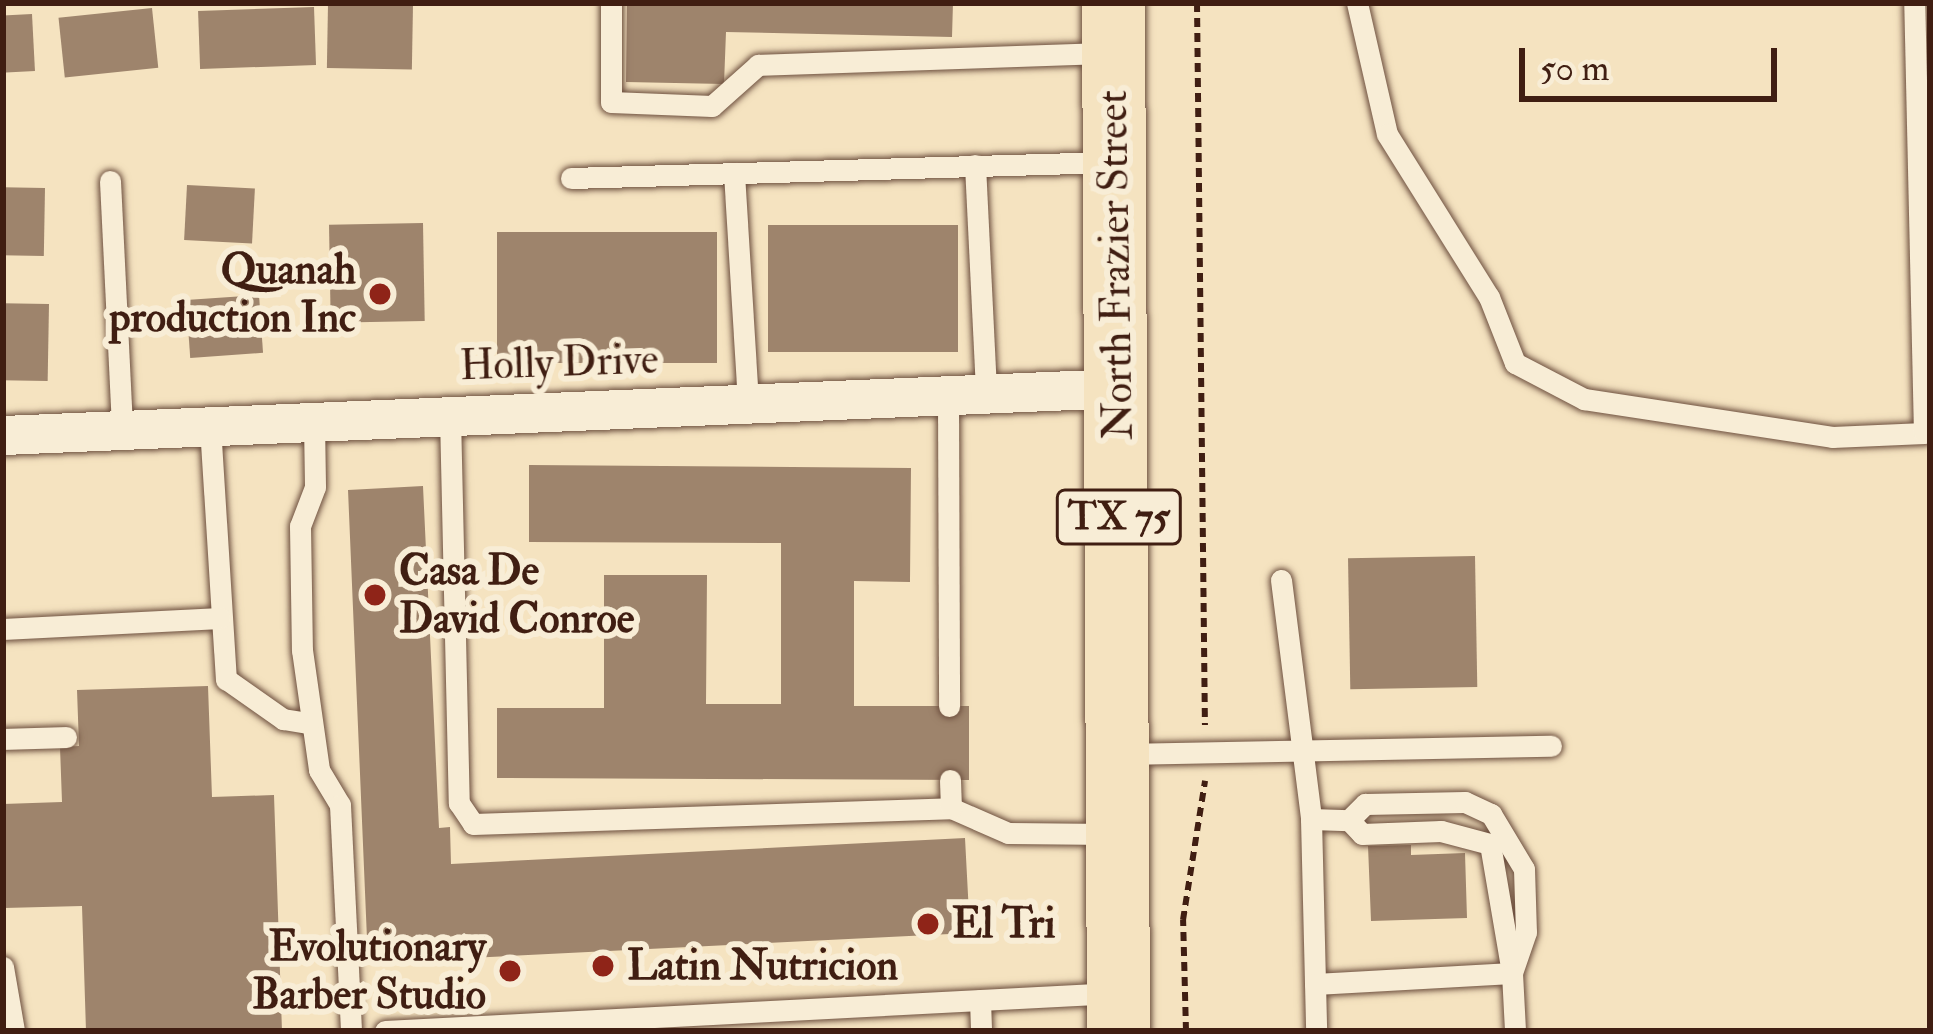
<!DOCTYPE html>
<style>
body{margin:0}
#map{position:relative;width:1933px;height:1034px;overflow:hidden;background:#f5e3c0;font-family:"IM FELL Double Pica",serif}
div>[style]{position:absolute}
[style*='--x']{left:calc(var(--x)*1px);top:calc(var(--y)*1px);width:calc(var(--w)*1px);rotate:calc(var(--a)*1deg)}
.building>*{inset:0;background:#9e846c;transform-origin:0 0}
.path>*{height:6px;margin-top:-3px;transform-origin:0;background:repeating-linear-gradient(90deg,#401e12 0 9px,transparent 0 15px)}
.roads{filter:drop-shadow(0 0 3px #6d4f3e) drop-shadow(0 0 3px #6d4f3e)}
.service>*{height:21px;margin:-10.5px;padding:0 10.5px;transform-origin:10.5px;border-radius:10.5px;background:#f8edd6}
.minor>*{height:39px;margin:-19.5px;padding:0 19.5px;transform-origin:19.5px;border-radius:19.5px;background:#f8edd6}
.primary>*{height:63px;margin:-31.5px;padding:0 31.5px;transform-origin:31.5px;border-radius:31.5px;background:#f5e3c0}
.dots>*{width:33px;height:33px;translate:-50% -50%;box-sizing:border-box;border:6px solid #f8edd6;border-radius:50%}
span{translate:-50% -50%;white-space:nowrap;text-align:center;line-height:1.15;-webkit-text-stroke:12px #f8edd6;paint-order:stroke}
.shield-label span{padding:3px 9px;background:#f8edd6;border:3px solid;border-radius:9px;-webkit-text-stroke-width:0}
.shield-label{font-size:39px;color:#401e12;font-weight:700}
.street-label{font-size:42px;color:#401e12}
.poi-label{font-size:42px;color:#401e12;font-weight:700}
.right{translate:-100% -50%;text-align:right}
.left{translate:0 -50%;text-align:left}
.frame{position:absolute;inset:0;border:6px solid #401e12;pointer-events:none}
.scale{position:absolute;left:1519px;top:48px;width:258px;height:54px;box-sizing:border-box;border:6px solid #401e12;border-top:0;padding-left:15px;font-size:36px;line-height:42px;white-space:nowrap;color:#401e12;-webkit-text-stroke:9px #f8edd6;paint-order:stroke}
</style>
<div id="map">
<div class="building">
<div style="clip-path:polygon(627px 3px,953px 3px,952px 37px,726px 32px,724px 84px,626px 82px)"></div>
<div style="left:328px;top:4px;width:85px;height:64px;rotate:1deg"></div>
<div style="left:314px;top:7px;width:58px;height:116px;rotate:88deg"></div>
<div style="left:152px;top:8px;width:60px;height:94px;rotate:84deg"></div>
<div style="left:32px;top:14px;width:57px;height:29px;rotate:87deg"></div>
<div style="left:187px;top:185px;width:68px;height:55px;rotate:3deg"></div>
<div style="left:45px;top:188px;width:68px;height:42px;rotate:91deg"></div>
<div style="left:423px;top:223px;width:98px;height:94px;rotate:89deg"></div>
<div style="left:768px;top:225px;width:190px;height:127px"></div>
<div style="left:497px;top:232px;width:220px;height:131px"></div>
<div style="left:259px;top:295px;width:58px;height:73px;rotate:86deg"></div>
<div style="left:49px;top:304px;width:77px;height:46px;rotate:91deg"></div>
<div style="clip-path:polygon(529px 465px,911px 468px,910px 582px,854px 581px,854px 706px,969px 706px,969px 780px,497px 778px,497px 708px,604px 708px,604px 575px,707px 575px,706px 704px,781px 704px,781px 543px,529px 542px)"></div>
<div style="clip-path:polygon(423px 486px,439px 828px,450px 827px,451px 864px,965px 838px,970px 933px,368px 963px,348px 490px)"></div>
<div style="left:1475px;top:556px;width:131px;height:127px;rotate:89deg"></div>
<div style="clip-path:polygon(208px 686px,212px 797px,274px 795px,282px 1031px,86px 1031px,82px 906px,4px 908px,3px 804px,62px 802px,60px 747px,79px 746px,77px 690px)"></div>
<div style="clip-path:polygon(1411px 845px,1411px 855px,1465px 853px,1467px 918px,1371px 921px,1368px 846px)"></div>
</div>
<div class="path">
<div style="--x:1197;--y:3;--w:722;--a:89.37"></div>
<div style="--x:1186;--y:1031;--w:111;--a:-91.5"></div>
<div style="--x:1183;--y:920;--w:141;--a:-81"></div>
</div>
<div class="roads">
<div class="service">
<div style="--x:611;--y:3;--w:99;--a:90"></div>
<div style="--x:611;--y:102;--w:101;--a:2.3"></div>
<div style="--x:712;--y:106;--w:62;--a:-41.7"></div>
<div style="--x:758;--y:65;--w:350;--a:-2"></div>
<div style="--x:1357;--y:3;--w:134;--a:77.1"></div>
<div style="--x:1387;--y:134;--w:192;--a:58"></div>
<div style="--x:1489;--y:297;--w:71;--a:68.5"></div>
<div style="--x:1515;--y:363;--w:78;--a:27.6"></div>
<div style="--x:1584;--y:399;--w:251;--a:8.7"></div>
<div style="--x:1832;--y:437;--w:92;--a:-2.5"></div>
<div style="--x:1924;--y:433;--w:430;--a:-91.3"></div>
<div style="--x:975;--y:165;--w:229;--a:87.2"></div>
<div style="--x:734;--y:173;--w:230;--a:86.5"></div>
<div style="--x:571;--y:178;--w:538;--a:-1.7"></div>
<div style="--x:110;--y:181;--w:249;--a:87.2"></div>
<div style="--x:948;--y:395;--w:311;--a:89.8"></div>
<div style="--x:450;--y:416;--w:387;--a:88.7"></div>
<div style="--x:459;--y:803;--w:25;--a:56"></div>
<div style="--x:473;--y:824;--w:478;--a:-1.9"></div>
<div style="--x:951;--y:808;--w:62;--a:23.7"></div>
<div style="--x:1008;--y:833;--w:102;--a:0.6"></div>
<div style="--x:314;--y:422;--w:65;--a:89.1"></div>
<div style="--x:315;--y:487;--w:42;--a:111"></div>
<div style="--x:300;--y:526;--w:124;--a:89.1"></div>
<div style="--x:302;--y:650;--w:121;--a:81.9"></div>
<div style="--x:319;--y:770;--w:41;--a:59"></div>
<div style="--x:340;--y:805;--w:226;--a:87.2"></div>
<div style="--x:210;--y:426;--w:254;--a:86.4"></div>
<div style="--x:226;--y:679;--w:70;--a:35.1"></div>
<div style="--x:283;--y:719;--w:26;--a:9"></div>
<div style="--x:1281;--y:580;--w:241;--a:82.8"></div>
<div style="--x:1311;--y:819;--w:212;--a:88.6"></div>
<div style="--x:3;--y:629;--w:217;--a:-2.9"></div>
<div style="--x:3;--y:739;--w:63;--a:-1.8"></div>
<div style="--x:1121;--y:754;--w:430;--a:-1.1"></div>
<div style="--x:950;--y:780;--w:28;--a:88"></div>
<div style="--x:1311;--y:819;--w:38;--a:2"></div>
<div style="--x:1349;--y:820;--w:23;--a:-45"></div>
<div style="--x:1365;--y:804;--w:100;--a:-1.1"></div>
<div style="--x:1465;--y:802;--w:29;--a:25"></div>
<div style="--x:1491;--y:814;--w:64;--a:59"></div>
<div style="--x:1524;--y:869;--w:63;--a:88.2"></div>
<div style="--x:1526;--y:932;--w:43;--a:108.9"></div>
<div style="--x:1349;--y:820;--w:19;--a:47"></div>
<div style="--x:1362;--y:834;--w:79;--a:-2.2"></div>
<div style="--x:1441;--y:831;--w:51;--a:14.9"></div>
<div style="--x:1490;--y:844;--w:125;--a:80.3"></div>
<div style="--x:3;--y:967;--w:65;--a:80.2"></div>
<div style="--x:1315;--y:984;--w:197;--a:-3.2"></div>
<div style="--x:1512;--y:973;--w:58;--a:87"></div>
<div style="--x:980;--y:1000;--w:31;--a:88"></div>
<div style="--x:385;--y:1031;--w:731;--a:-2.98"></div>
</div>
<div class="minor">
<div style="--x:3;--y:435;--w:1117;--a:-2.41"></div>
</div>
<div class="primary">
<div style="--x:1113;--y:3;--w:1028;--a:89.72"></div>
</div>
</div>
<div class="dots">
<div style="left:380px;top:294px;background:#8f2418"></div>
<div style="left:375px;top:595px;background:#8f2418"></div>
<div style="left:928px;top:924px;background:#8f2418"></div>
<div style="left:603px;top:966px;background:#8f2418"></div>
<div style="left:510px;top:971px;background:#8f2418"></div>
</div>
<div class="shield-label">
<span style="left:1119px;top:517px">TX 75</span>
</div>
<div class="street-label">
<span style="left:1116px;top:265px;rotate:-91deg">North Frazier Street</span>
<span style="left:559px;top:363px;rotate:-2deg">Holly Drive</span>
</div>
<div class="poi-label">
<span class="right" style="left:356px;top:294px">Quanah<br>production Inc</span>
<span class="left" style="left:399px;top:595px">Casa De<br>David Conroe</span>
<span class="left" style="left:952px;top:924px">El Tri</span>
<span class="right" style="left:486px;top:971px">Evolutionary<br>Barber Studio</span>
<span class="left" style="left:627px;top:966px">Latin Nutricion</span>
</div>
<div class="frame"></div>
<div class="scale">50 m</div>
</div>
